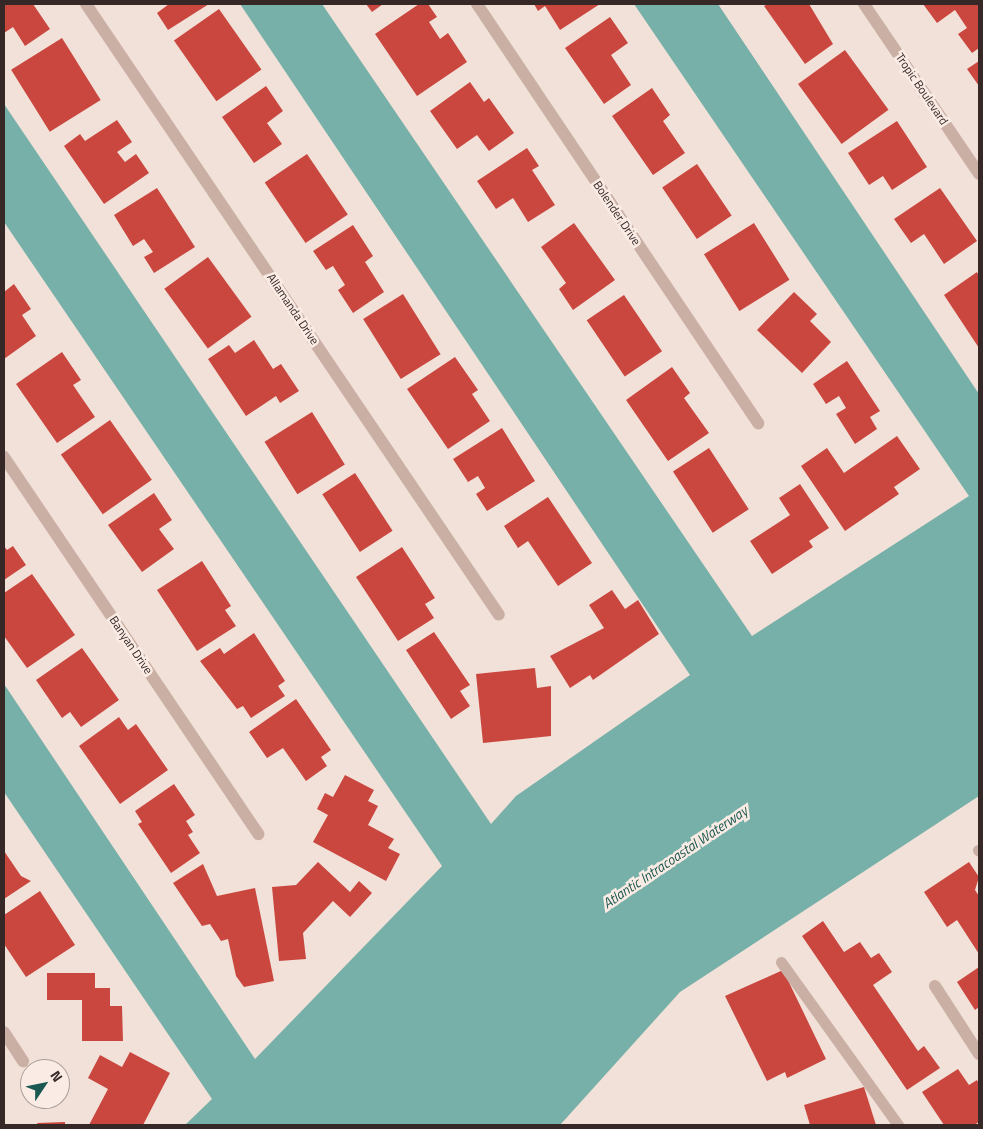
<!DOCTYPE html>
<style>
body{margin:0}
#map{position:relative;width:983px;height:1129px;overflow:hidden;background:#f2e1d8;font-family:"Titillium Web",sans-serif}
div>[style]{position:absolute}
[style*='--x']{left:calc(var(--x)*1px);top:calc(var(--y)*1px);width:calc(var(--w)*1px);rotate:calc(var(--a)*1deg)}
.water>*{inset:0;background:#77b0a8}
.building>*{inset:0;background:#ca473f;transform-origin:0 0}
.service>*{height:11px;margin:-5.5px;padding:0 5.5px;transform-origin:5.5px;border-radius:5.5px;background:#caafa4}
.minor>*{height:12px;margin:-6px;padding:0 6px;transform-origin:6px;border-radius:6px;background:#caafa4}
span{translate:-50% -50%;white-space:nowrap;text-align:center;line-height:1.15;-webkit-text-stroke:5px #faece5;paint-order:stroke}
.street-label{font-size:12px;color:#352826}
.water-label{font-size:14px;color:#1b5851;font-style:italic}
.frame{position:absolute;inset:0;border:5px solid #352826;pointer-events:none}
.north{position:absolute;left:20px;top:1059px;width:50px;height:50px;box-sizing:border-box;background:#faece5;border:1px solid #ab9e99;border-radius:50%;rotate:56deg;font-size:14px;font-weight:700;line-height:20px;text-align:center;color:#352826}
.north::after{content:'';display:block;margin:auto;width:18px;height:22px;background:#1b5851;clip-path:polygon(50% 0,100% 100%,50% 72%,0 100%)}
</style>
<div id="map">
<div class="water">
<div style="clip-path:polygon(240px 4px,322px 4px,752px 636px,969px 496px,634px 4px,718px 4px,979px 394px,979px 796px,680px 992px,560px 1125px,185px 1125px,212px 1099px,4px 792px,4px 684px,255px 1059px,442px 866px,4px 222px,4px 104px,491px 824px,516px 796px,690px 675px)"></div>
</div>
<div class="building">
<div style="clip-path:polygon(4px 4px,33px 4px,50px 29px,25px 46px,13px 27px,4px 33px)"></div>
<div style="clip-path:polygon(169px 4px,209px 4px,168px 30px,157px 13px)"></div>
<div style="clip-path:polygon(366px 4px,383px 4px,372px 12px)"></div>
<div style="clip-path:polygon(419px 4px,428px 4px,437px 17px,429px 22px,440px 39px,448px 33px,467px 62px,417px 96px,375px 34px)"></div>
<div style="clip-path:polygon(534px 4px,600px 4px,560px 30px,545px 6px,538px 11px)"></div>
<div style="clip-path:polygon(768px 4px,809px 4px,833px 44px,805px 64px,764px 6px)"></div>
<div style="clip-path:polygon(923px 4px,979px 4px,979px 48px,972px 53px,958px 34px,967px 28px,955px 10px,937px 23px)"></div>
<div style="left:219px;top:9px;width:74px;height:55px;rotate:55deg"></div>
<div style="clip-path:polygon(610px 17px,628px 43px,611px 55px,631px 85px,604px 104px,565px 48px)"></div>
<div style="left:62px;top:38px;width:73px;height:60px;rotate:58deg"></div>
<div style="left:845px;top:50px;width:74px;height:58px;rotate:54deg"></div>
<div style="clip-path:polygon(979px 61px,979px 86px,967px 69px)"></div>
<div style="clip-path:polygon(470px 82px,484px 102px,489px 98px,514px 133px,489px 151px,477px 135px,457px 149px,430px 111px)"></div>
<div style="clip-path:polygon(266px 86px,283px 111px,267px 123px,282px 144px,254px 163px,222px 117px)"></div>
<div style="clip-path:polygon(652px 88px,670px 115px,663px 121px,685px 153px,653px 175px,612px 116px)"></div>
<div style="clip-path:polygon(117px 120px,132px 142px,117px 152px,125px 162px,136px 154px,149px 173px,104px 204px,64px 146px,80px 134px,85px 141px)"></div>
<div style="clip-path:polygon(897px 121px,927px 167px,892px 190px,883px 176px,869px 185px,848px 153px)"></div>
<div style="clip-path:polygon(527px 148px,539px 166px,532px 170px,555px 205px,528px 222px,513px 198px,496px 209px,477px 181px)"></div>
<div style="left:307px;top:154px;width:73px;height:51px;rotate:56deg"></div>
<div style="left:697px;top:164px;width:62px;height:42px;rotate:56deg"></div>
<div style="clip-path:polygon(157px 188px,195px 247px,154px 273px,144px 257px,153px 252px,144px 239px,133px 246px,114px 215px)"></div>
<div style="clip-path:polygon(940px 188px,977px 241px,944px 264px,924px 234px,911px 243px,894px 219px)"></div>
<div style="clip-path:polygon(574px 223px,615px 280px,573px 310px,559px 289px,566px 283px,541px 247px)"></div>
<div style="left:754px;top:223px;width:67px;height:59px;rotate:58deg"></div>
<div style="clip-path:polygon(353px 225px,373px 256px,365px 262px,384px 292px,353px 313px,338px 290px,345px 285px,333px 266px,326px 270px,313px 251px)"></div>
<div style="left:208px;top:257px;width:74px;height:54px;rotate:54deg"></div>
<div style="clip-path:polygon(977px 272px,979px 276px,979px 348px,944px 295px)"></div>
<div style="clip-path:polygon(14px 284px,31px 309px,22px 315px,36px 336px,4px 359px,4px 292px)"></div>
<div style="clip-path:polygon(794px 292px,817px 314px,810px 321px,831px 342px,802px 373px,757px 330px)"></div>
<div style="left:403px;top:294px;width:71px;height:47px;rotate:58deg"></div>
<div style="left:624px;top:295px;width:68px;height:45px;rotate:56deg"></div>
<div style="clip-path:polygon(254px 340px,273px 369px,281px 364px,299px 391px,280px 403px,276px 396px,246px 416px,208px 359px,229px 345px,235px 353px)"></div>
<div style="clip-path:polygon(62px 352px,81px 380px,73px 385px,95px 417px,57px 443px,16px 384px)"></div>
<div style="clip-path:polygon(455px 357px,478px 390px,472px 394px,490px 421px,448px 449px,407px 389px)"></div>
<div style="clip-path:polygon(847px 361px,880px 411px,870px 417px,877px 429px,855px 444px,836px 414px,846px 408px,839px 396px,826px 404px,813px 384px)"></div>
<div style="clip-path:polygon(672px 367px,690px 393px,684px 398px,709px 433px,668px 461px,626px 400px)"></div>
<div style="left:312px;top:412px;width:62px;height:56px;rotate:58deg"></div>
<div style="left:110px;top:420px;width:73px;height:60px;rotate:55deg"></div>
<div style="clip-path:polygon(502px 428px,535px 481px,487px 511px,476px 494px,485px 488px,478px 476px,468px 482px,453px 459px)"></div>
<div style="clip-path:polygon(897px 436px,920px 469px,894px 487px,899px 494px,845px 531px,801px 466px,827px 448px,844px 473px)"></div>
<div style="left:709px;top:448px;width:73px;height:43px;rotate:57deg"></div>
<div style="left:355px;top:473px;width:69px;height:39px;rotate:57deg"></div>
<div style="clip-path:polygon(800px 484px,829px 528px,809px 541px,813px 547px,772px 574px,750px 541px,790px 515px,779px 498px)"></div>
<div style="clip-path:polygon(154px 493px,172px 520px,159px 529px,174px 549px,142px 572px,108px 525px)"></div>
<div style="clip-path:polygon(548px 497px,592px 563px,558px 586px,528px 541px,518px 548px,504px 526px)"></div>
<div style="clip-path:polygon(4px 546px,7px 550px,13px 546px,26px 565px,4px 580px)"></div>
<div style="clip-path:polygon(402px 547px,435px 598px,425px 604px,434px 618px,398px 641px,356px 577px)"></div>
<div style="clip-path:polygon(202px 561px,231px 606px,225px 610px,236px 626px,197px 651px,157px 590px)"></div>
<div style="clip-path:polygon(32px 574px,75px 635px,27px 668px,4px 636px,4px 593px)"></div>
<div style="clip-path:polygon(612px 590px,625px 609px,638px 600px,659px 634px,593px 680px,590px 675px,570px 688px,550px 656px,604px 628px,589px 605px)"></div>
<div style="clip-path:polygon(434px 632px,470px 685px,460px 691px,470px 706px,451px 719px,406px 650px)"></div>
<div style="clip-path:polygon(254px 633px,285px 681px,278px 686px,285px 696px,251px 718px,243px 706px,237px 709px,200px 661px,220px 648px,224px 654px)"></div>
<div style="clip-path:polygon(82px 648px,119px 700px,81px 727px,70px 712px,62px 718px,36px 680px)"></div>
<div style="clip-path:polygon(535px 668px,537px 688px,551px 686px,551px 736px,483px 743px,476px 674px)"></div>
<div style="clip-path:polygon(296px 699px,331px 750px,321px 757px,327px 766px,306px 781px,283px 748px,267px 758px,249px 732px)"></div>
<div style="clip-path:polygon(119px 717px,128px 730px,136px 724px,168px 770px,120px 804px,79px 746px)"></div>
<div style="clip-path:polygon(345px 775px,374px 790px,368px 801px,378px 806px,368px 825px,394px 839px,388px 848px,400px 854px,386px 881px,313px 842px,328px 815px,317px 809px,325px 793px,333px 797px)"></div>
<div style="clip-path:polygon(174px 784px,195px 815px,186px 821px,193px 832px,188px 835px,200px 853px,171px 873px,138px 824px,142px 822px,135px 811px)"></div>
<div style="clip-path:polygon(4px 851px,21px 876px,31px 881px,4px 899px)"></div>
<div style="clip-path:polygon(318px 862px,350px 892px,359px 881px,372px 893px,350px 917px,333px 901px,303px 933px,306px 959px,279px 961px,272px 887px,296px 885px)"></div>
<div style="clip-path:polygon(969px 862px,979px 877px,975px 890px,979px 896px,979px 954px,957px 920px,947px 927px,924px 892px)"></div>
<div style="clip-path:polygon(203px 864px,217px 896px,255px 888px,274px 981px,244px 987px,236px 976px,228px 939px,221px 941px,210px 924px,202px 926px,173px 883px)"></div>
<div style="clip-path:polygon(40px 891px,75px 945px,26px 977px,4px 944px,4px 915px)"></div>
<div style="clip-path:polygon(823px 921px,844px 952px,860px 942px,871px 958px,879px 953px,892px 972px,873px 985px,918px 1051px,924px 1046px,940px 1068px,907px 1090px,802px 936px)"></div>
<div style="clip-path:polygon(979px 967px,979px 1007px,975px 1010px,957px 982px)"></div>
<div style="clip-path:polygon(783px 970px,826px 1059px,787px 1078px,785px 1072px,767px 1081px,725px 996px)"></div>
<div style="clip-path:polygon(47px 973px,95px 973px,95px 988px,110px 988px,110px 1006px,122px 1006px,123px 1041px,82px 1041px,82px 1000px,47px 1000px)"></div>
<div style="clip-path:polygon(130px 1052px,170px 1073px,143px 1125px,89px 1125px,108px 1089px,88px 1078px,100px 1055px,122px 1067px)"></div>
<div style="clip-path:polygon(958px 1069px,969px 1085px,977px 1080px,979px 1084px,979px 1122px,974px 1125px,944px 1125px,922px 1092px)"></div>
<div style="clip-path:polygon(864px 1087px,876px 1125px,810px 1125px,804px 1105px)"></div>
<div style="clip-path:polygon(65px 1122px,65px 1125px,38px 1125px,37px 1123px)"></div>
</div>
<div class="service">
<div style="--x:978;--y:850;--w:1;--a:45"></div>
<div style="--x:781;--y:962;--w:201;--a:54.3"></div>
</div>
<div class="minor">
<div style="--x:86;--y:4;--w:737;--a:55.94"></div>
<div style="--x:477;--y:4;--w:505;--a:56.15"></div>
<div style="--x:864;--y:4;--w:205;--a:55.9"></div>
<div style="--x:4;--y:457;--w:455;--a:56"></div>
<div style="--x:935;--y:986;--w:81;--a:57.1"></div>
<div style="--x:4;--y:1032;--w:35;--a:57"></div>
</div>
<div class="street-label">
<span style="left:922px;top:89px;rotate:56deg">Tropic Boulevard</span>
<span style="left:617px;top:213px;rotate:56deg">Bolender Drive</span>
<span style="left:293px;top:309px;rotate:56deg">Allamanda Drive</span>
<span style="left:131px;top:645px;rotate:56deg">Banyan Drive</span>
</div>
<div class="water-label">
<span style="left:675px;top:857px;rotate:-34deg">Atlantic Intracoastal Waterway</span>
</div>
<div class="frame"></div>
<div class="north">N</div>
</div>
